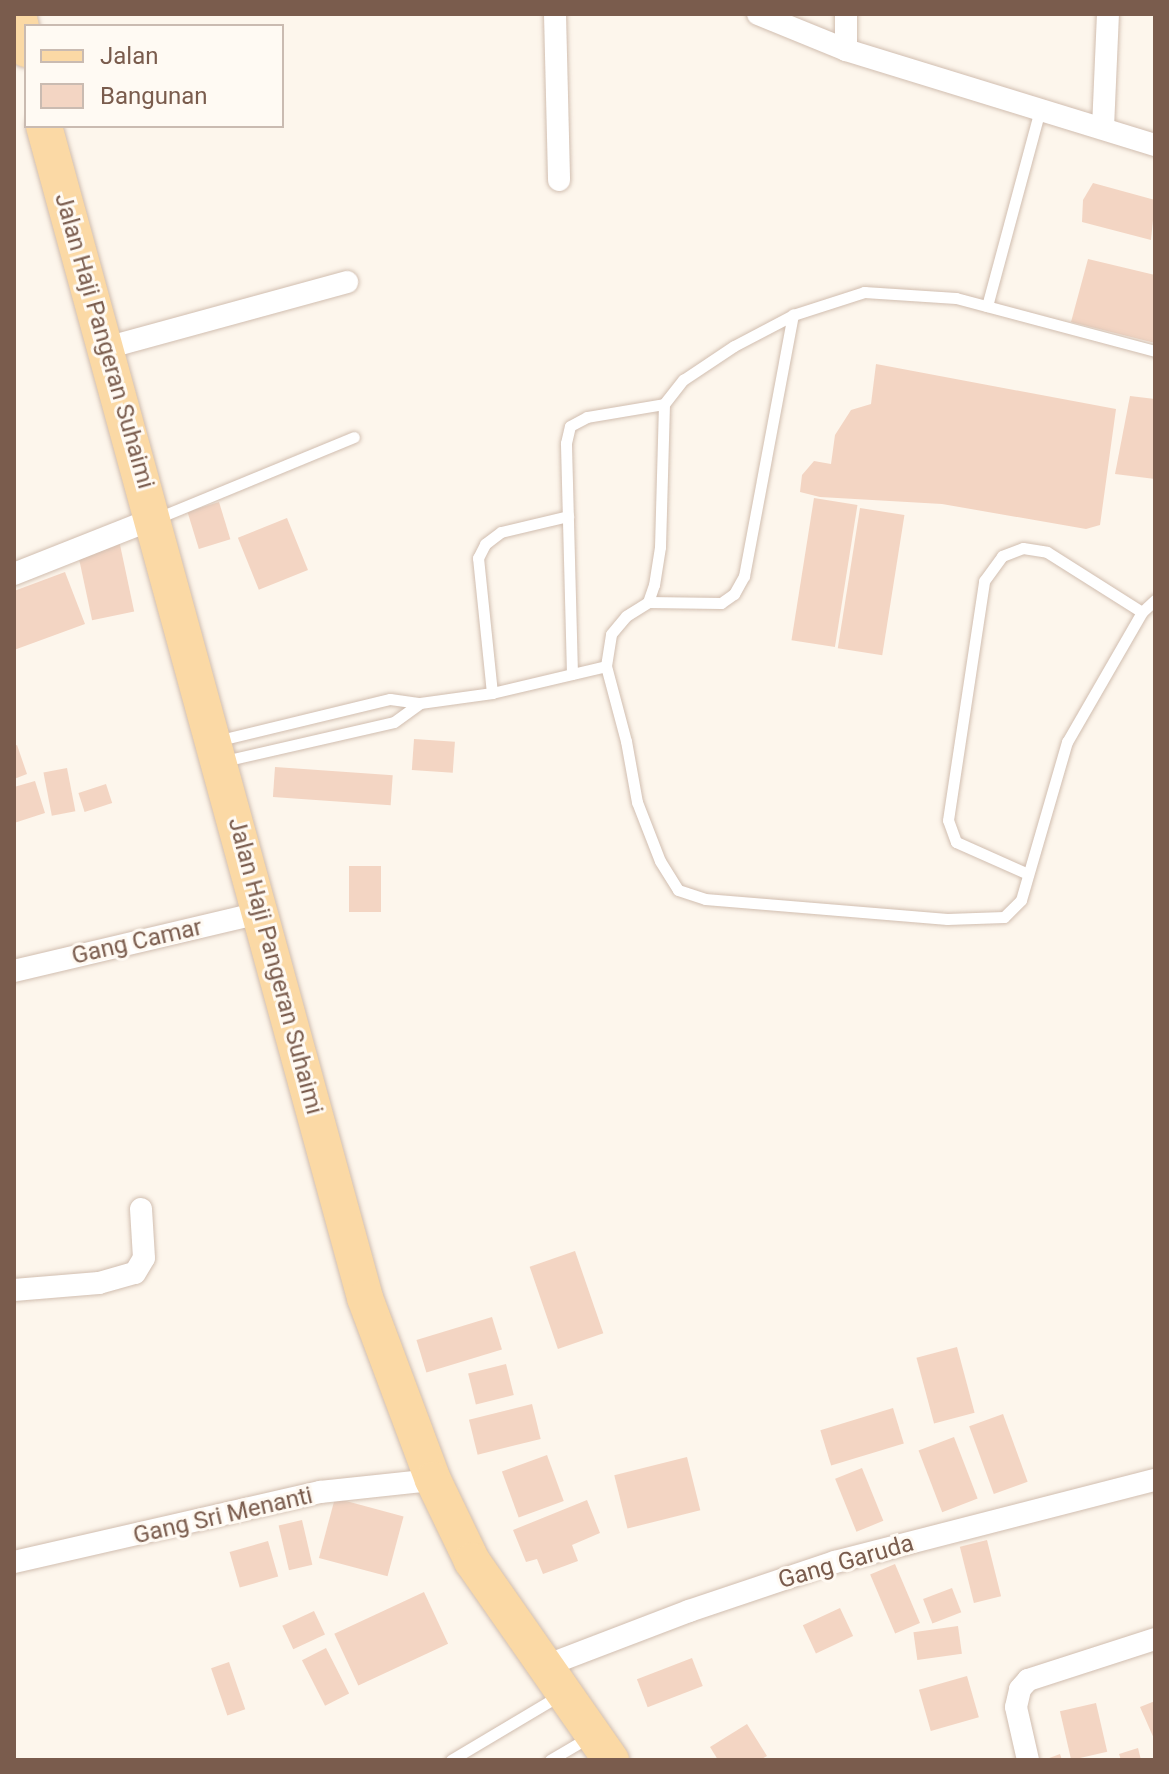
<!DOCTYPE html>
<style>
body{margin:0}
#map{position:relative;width:1169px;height:1774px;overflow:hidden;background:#fdf6ec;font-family:Roboto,sans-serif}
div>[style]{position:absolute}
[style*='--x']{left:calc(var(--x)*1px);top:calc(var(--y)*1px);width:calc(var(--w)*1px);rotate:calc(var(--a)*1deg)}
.building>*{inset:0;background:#f3d5c3;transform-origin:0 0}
.roads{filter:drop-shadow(0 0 2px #d1beb0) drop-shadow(0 0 2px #d1beb0)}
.lane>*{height:11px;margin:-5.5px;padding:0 5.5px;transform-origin:5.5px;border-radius:5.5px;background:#fff}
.street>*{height:22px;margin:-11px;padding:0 11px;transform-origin:11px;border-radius:11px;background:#fff}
.primary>*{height:36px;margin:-18px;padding:0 18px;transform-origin:18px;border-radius:18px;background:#fbd9a5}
span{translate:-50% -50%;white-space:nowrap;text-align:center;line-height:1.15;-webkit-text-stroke:6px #fffaf3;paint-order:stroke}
.street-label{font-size:24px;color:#7a5c4d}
.frame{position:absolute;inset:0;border:16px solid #7a5c4d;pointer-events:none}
.legend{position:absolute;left:24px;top:24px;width:260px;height:104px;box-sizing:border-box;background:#fffaf3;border:2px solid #cabbb1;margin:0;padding:10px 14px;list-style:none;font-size:24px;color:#7a5c4d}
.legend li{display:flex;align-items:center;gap:16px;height:40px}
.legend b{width:40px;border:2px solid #cabbb1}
</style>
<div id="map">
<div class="building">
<div style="clip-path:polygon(1093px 183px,1155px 200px,1151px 240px,1082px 222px,1083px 200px)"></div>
<div style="clip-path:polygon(1088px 259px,1155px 275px,1155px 343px,1071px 322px)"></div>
<div style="clip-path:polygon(876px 364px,1116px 409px,1100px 525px,1086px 529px,942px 504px,820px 497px,800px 492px,802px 475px,814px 461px,831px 464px,835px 435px,851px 410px,871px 404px)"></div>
<div style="clip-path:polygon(1130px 396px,1155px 399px,1155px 479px,1115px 474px)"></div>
<div style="left:814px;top:498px;width:44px;height:144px;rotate:9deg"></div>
<div style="left:219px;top:502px;width:39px;height:33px;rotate:73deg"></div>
<div style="left:860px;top:508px;width:45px;height:142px;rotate:9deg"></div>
<div style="left:287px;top:518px;width:56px;height:53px;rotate:68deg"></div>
<div style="left:119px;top:540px;width:73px;height:43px;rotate:78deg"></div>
<div style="clip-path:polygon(65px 572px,85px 624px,14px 650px,14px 591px)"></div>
<div style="left:414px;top:739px;width:41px;height:31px;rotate:4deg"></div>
<div style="clip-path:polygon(17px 745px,27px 774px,14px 779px,14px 746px)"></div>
<div style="left:275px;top:767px;width:118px;height:30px;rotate:4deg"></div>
<div style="left:67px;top:768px;width:44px;height:24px;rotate:79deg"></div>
<div style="clip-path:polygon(35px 781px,45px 813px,14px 823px,14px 787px)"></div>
<div style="left:106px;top:784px;width:20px;height:29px;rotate:72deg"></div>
<div style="left:349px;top:866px;width:32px;height:46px"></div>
<div style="left:575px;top:1251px;width:87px;height:48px;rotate:71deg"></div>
<div style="left:492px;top:1317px;width:34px;height:79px;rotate:73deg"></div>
<div style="left:957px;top:1347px;width:68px;height:42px;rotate:75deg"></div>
<div style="left:506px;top:1364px;width:32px;height:39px;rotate:76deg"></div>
<div style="left:532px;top:1404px;width:36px;height:65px;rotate:76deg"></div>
<div style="left:893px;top:1408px;width:37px;height:76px;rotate:73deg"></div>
<div style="left:1003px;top:1414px;width:72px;height:36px;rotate:70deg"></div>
<div style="left:954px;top:1437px;width:66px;height:38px;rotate:69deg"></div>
<div style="left:547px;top:1455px;width:49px;height:48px;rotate:70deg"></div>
<div style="left:687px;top:1457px;width:55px;height:75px;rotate:76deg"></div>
<div style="left:862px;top:1468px;width:57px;height:29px;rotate:68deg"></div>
<div style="left:335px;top:1498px;width:71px;height:62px;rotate:15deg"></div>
<div style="clip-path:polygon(587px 1500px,600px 1533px,572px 1545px,578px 1561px,543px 1574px,537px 1559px,526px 1562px,513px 1530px)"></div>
<div style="left:302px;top:1520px;width:46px;height:24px;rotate:77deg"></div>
<div style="left:987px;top:1540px;width:58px;height:28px;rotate:76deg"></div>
<div style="left:268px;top:1541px;width:37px;height:40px;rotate:74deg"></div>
<div style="left:895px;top:1564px;width:64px;height:27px;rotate:67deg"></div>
<div style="left:952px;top:1588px;width:26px;height:31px;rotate:69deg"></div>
<div style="left:424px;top:1592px;width:57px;height:99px;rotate:65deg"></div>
<div style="left:840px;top:1608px;width:31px;height:41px;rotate:65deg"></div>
<div style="left:314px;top:1611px;width:26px;height:35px;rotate:65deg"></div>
<div style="left:958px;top:1626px;width:28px;height:45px;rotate:82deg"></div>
<div style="left:326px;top:1648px;width:51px;height:27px;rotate:63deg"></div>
<div style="left:692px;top:1658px;width:30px;height:59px;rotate:69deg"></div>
<div style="left:229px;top:1662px;width:50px;height:19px;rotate:71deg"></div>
<div style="left:967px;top:1676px;width:43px;height:50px;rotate:74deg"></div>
<div style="clip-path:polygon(1155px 1701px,1155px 1741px,1140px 1707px)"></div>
<div style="left:1096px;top:1703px;width:50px;height:37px;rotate:77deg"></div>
<div style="clip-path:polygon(747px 1724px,767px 1756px,760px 1760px,718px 1760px,710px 1747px)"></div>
<div style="clip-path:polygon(1138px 1748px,1141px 1760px,1121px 1760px,1119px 1754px)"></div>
<div style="clip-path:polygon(1060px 1754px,1062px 1760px,1044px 1760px)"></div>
</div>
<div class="roads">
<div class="lane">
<div style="--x:987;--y:306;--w:204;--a:-74.9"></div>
<div style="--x:155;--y:519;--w:215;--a:-22.4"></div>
<div style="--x:648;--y:602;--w:73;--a:0.8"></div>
<div style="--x:721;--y:603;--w:16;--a:-35"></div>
<div style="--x:734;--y:594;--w:21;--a:-61"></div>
<div style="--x:744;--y:576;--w:266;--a:-79.4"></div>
<div style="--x:606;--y:666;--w:78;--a:75.1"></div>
<div style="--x:626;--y:741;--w:62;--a:79.8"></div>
<div style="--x:637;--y:802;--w:63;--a:68.7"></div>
<div style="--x:660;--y:861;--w:34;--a:58"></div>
<div style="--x:678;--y:890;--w:28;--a:18"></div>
<div style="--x:705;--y:899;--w:243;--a:4.7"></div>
<div style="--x:947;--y:919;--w:57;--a:-2"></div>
<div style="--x:1004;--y:917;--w:24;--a:-45"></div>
<div style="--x:1021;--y:900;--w:165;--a:-73.8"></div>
<div style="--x:1067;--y:742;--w:150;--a:-60"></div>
<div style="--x:1142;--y:612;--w:18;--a:-43"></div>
<div style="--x:572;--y:674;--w:231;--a:-91.5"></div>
<div style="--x:566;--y:443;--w:17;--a:-77"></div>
<div style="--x:570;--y:426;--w:19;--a:-28"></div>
<div style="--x:587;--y:417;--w:78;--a:-9.6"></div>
<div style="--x:492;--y:693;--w:136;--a:-95.9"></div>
<div style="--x:478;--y:558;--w:16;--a:-63"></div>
<div style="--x:485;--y:544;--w:20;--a:-37"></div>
<div style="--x:501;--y:532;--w:69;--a:-13.4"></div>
<div style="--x:216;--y:741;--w:179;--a:-13.6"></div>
<div style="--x:390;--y:699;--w:30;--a:8"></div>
<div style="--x:420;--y:703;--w:73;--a:-7.9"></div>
<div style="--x:492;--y:693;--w:117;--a:-13.3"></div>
<div style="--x:606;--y:666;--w:32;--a:-81"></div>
<div style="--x:611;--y:634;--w:23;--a:-50"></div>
<div style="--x:626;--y:616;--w:26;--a:-32"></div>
<div style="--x:648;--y:602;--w:18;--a:-71"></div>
<div style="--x:654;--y:585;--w:38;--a:-81"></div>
<div style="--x:660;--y:547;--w:143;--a:-88.4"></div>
<div style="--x:664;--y:404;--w:31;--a:-52"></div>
<div style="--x:683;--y:380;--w:61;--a:-33.7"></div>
<div style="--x:734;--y:346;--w:67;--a:-27.7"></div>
<div style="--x:793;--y:315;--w:75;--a:-17.9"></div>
<div style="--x:864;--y:292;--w:92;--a:3.7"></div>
<div style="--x:956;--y:298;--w:206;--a:14.9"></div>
<div style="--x:224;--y:761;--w:174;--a:-12.9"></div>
<div style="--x:394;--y:722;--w:32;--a:-36"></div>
<div style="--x:1028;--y:874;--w:79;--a:-156"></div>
<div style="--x:956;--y:842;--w:23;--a:-110"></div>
<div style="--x:948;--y:820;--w:242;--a:-81.4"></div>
<div style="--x:984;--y:581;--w:31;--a:-54"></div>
<div style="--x:1002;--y:556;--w:22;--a:-21"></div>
<div style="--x:1023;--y:548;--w:24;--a:9"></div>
<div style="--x:1047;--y:552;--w:112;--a:32.3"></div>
<div style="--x:451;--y:1760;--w:127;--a:-30.8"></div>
<div style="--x:550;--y:1760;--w:45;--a:-30.5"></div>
</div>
<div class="street">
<div style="--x:555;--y:14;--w:166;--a:88.6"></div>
<div style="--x:758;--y:14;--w:95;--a:22.2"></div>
<div style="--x:846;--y:50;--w:323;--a:17.1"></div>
<div style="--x:846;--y:14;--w:36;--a:90"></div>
<div style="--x:1103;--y:128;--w:114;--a:-87.5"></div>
<div style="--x:106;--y:348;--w:250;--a:-15.3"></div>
<div style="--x:14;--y:574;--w:149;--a:-21.6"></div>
<div style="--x:14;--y:971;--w:253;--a:-13.3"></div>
<div style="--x:14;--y:1290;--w:85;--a:-4.7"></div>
<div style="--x:99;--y:1283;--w:37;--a:-16"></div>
<div style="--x:135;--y:1273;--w:17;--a:-59"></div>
<div style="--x:144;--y:1258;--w:49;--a:-93.5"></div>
<div style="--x:14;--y:1562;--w:314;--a:-12.9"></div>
<div style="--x:320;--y:1492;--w:114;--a:-6.1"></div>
<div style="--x:545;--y:1666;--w:154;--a:-20.9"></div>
<div style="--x:689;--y:1611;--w:154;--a:-18.6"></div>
<div style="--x:835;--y:1562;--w:330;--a:-14.4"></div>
<div style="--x:1028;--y:1760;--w:54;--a:-102.8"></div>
<div style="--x:1016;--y:1707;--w:18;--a:-77"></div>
<div style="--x:1020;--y:1689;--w:12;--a:-48"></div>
<div style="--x:1028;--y:1680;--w:133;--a:-17.9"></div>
</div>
<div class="primary">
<div style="--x:18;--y:14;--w:36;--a:77"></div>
<div style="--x:44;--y:126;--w:1215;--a:74.68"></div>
<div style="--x:365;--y:1298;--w:194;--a:69.5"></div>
<div style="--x:433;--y:1480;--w:90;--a:64.3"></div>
<div style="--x:472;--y:1561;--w:243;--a:55.1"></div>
</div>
</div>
<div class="street-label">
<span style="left:104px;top:341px;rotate:74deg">Jalan Haji Pangeran Suhaimi</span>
<span style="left:137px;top:942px;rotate:-13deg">Gang Camar</span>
<span style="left:275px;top:966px;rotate:75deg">Jalan Haji Pangeran Suhaimi</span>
<span style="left:223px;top:1516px;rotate:-13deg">Gang Sri Menanti</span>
<span style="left:846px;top:1562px;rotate:-16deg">Gang Garuda</span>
</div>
<div class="frame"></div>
<ul class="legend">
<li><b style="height:10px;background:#fbd9a5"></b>Jalan</li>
<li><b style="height:22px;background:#f3d5c3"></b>Bangunan</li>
</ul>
</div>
